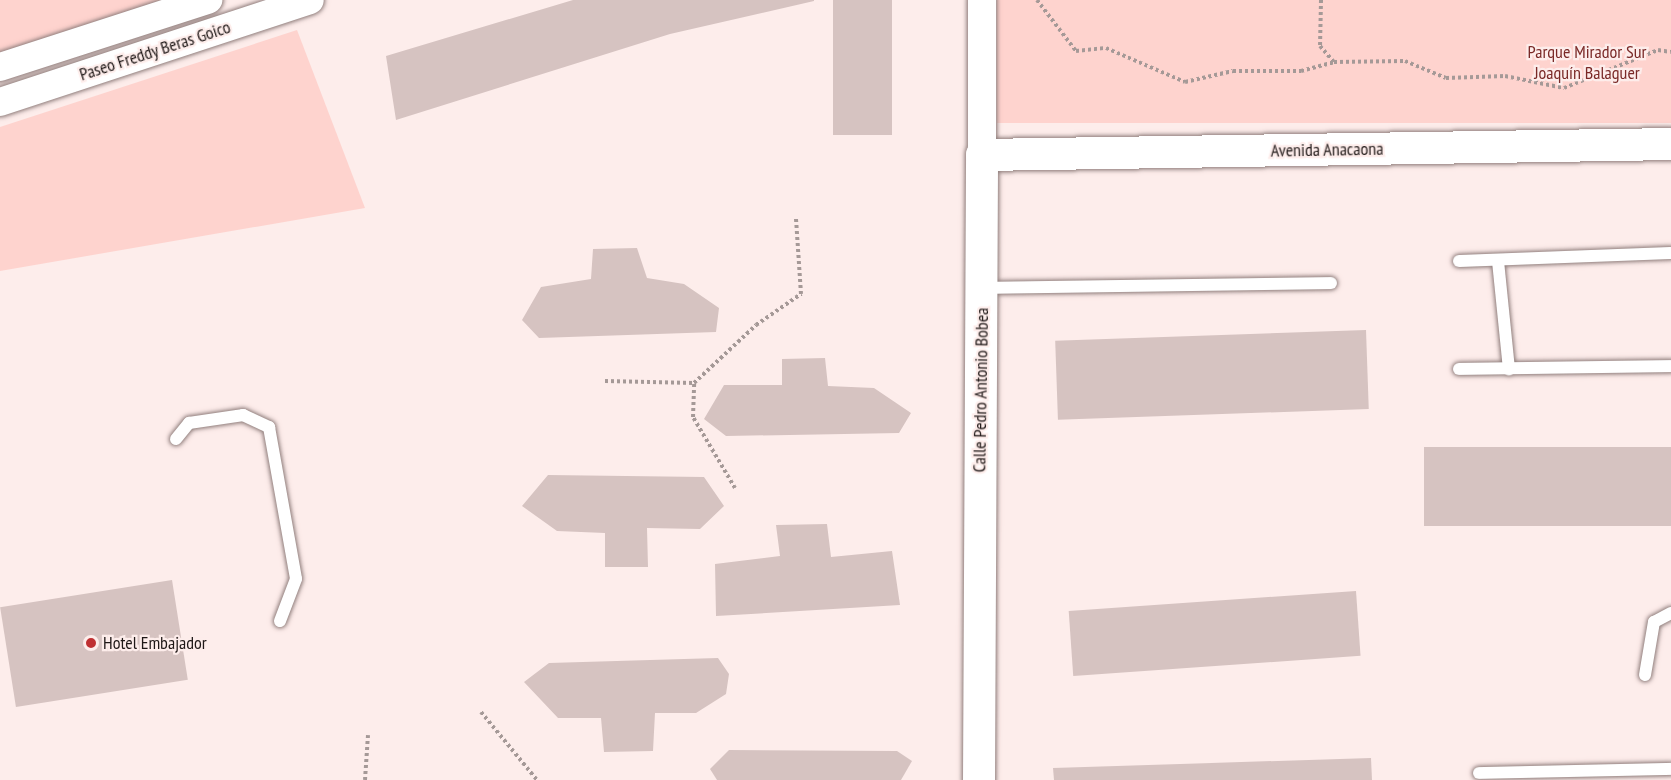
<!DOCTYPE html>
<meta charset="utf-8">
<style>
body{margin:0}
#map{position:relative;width:1671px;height:780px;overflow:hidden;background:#fdedeb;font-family:"PT Sans Narrow",sans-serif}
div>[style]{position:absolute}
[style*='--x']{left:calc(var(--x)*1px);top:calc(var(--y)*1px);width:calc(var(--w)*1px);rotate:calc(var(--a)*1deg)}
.green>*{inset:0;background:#fed3ce;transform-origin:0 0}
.building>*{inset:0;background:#d6c3c1;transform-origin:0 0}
.path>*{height:4px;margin-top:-2px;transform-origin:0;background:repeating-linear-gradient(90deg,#a59997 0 3px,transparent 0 6px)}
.roads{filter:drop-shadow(0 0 2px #917f7d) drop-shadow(0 0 2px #917f7d)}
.service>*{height:12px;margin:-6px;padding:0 6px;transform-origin:6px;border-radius:6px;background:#fff}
.tertiary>*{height:28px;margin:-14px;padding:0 14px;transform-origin:14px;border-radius:14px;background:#fff}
.secondary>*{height:32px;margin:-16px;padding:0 16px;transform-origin:16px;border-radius:16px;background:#fff}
.dots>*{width:16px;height:16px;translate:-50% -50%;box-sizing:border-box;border:3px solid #fdedeb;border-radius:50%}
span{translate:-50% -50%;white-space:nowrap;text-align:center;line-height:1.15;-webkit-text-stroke:4.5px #fdedeb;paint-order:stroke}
.street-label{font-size:18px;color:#1f1817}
.park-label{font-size:18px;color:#7a2927}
.poi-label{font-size:18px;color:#1f1817}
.left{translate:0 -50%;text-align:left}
</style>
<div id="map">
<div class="green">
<div style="clip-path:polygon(0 0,162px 0,0 53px)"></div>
<div style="left:997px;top:0;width:674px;height:123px"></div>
<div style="clip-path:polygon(297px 30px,365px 208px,0 271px,0 127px)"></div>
</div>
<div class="building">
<div style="clip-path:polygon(573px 0,814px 0,814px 1px,670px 34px,396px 120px,386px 56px)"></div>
<div style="left:833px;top:0;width:59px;height:135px"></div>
<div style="clip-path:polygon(637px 248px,647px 278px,684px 284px,719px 308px,716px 332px,539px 338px,522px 320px,541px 287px,591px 279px,593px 249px)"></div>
<div style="left:1366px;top:330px;width:79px;height:311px;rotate:88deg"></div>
<div style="clip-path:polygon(825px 358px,828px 386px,874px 388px,911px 413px,899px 433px,726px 436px,704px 419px,724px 385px,782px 385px,782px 359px)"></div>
<div style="left:1671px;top:447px;width:79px;height:247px;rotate:90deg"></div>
<div style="clip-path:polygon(548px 475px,704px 477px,724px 506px,700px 529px,647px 528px,648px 567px,605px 567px,605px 533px,557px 531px,522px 506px)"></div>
<div style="clip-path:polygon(827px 524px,831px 557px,892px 551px,900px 605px,716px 616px,715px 564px,780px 556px,776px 525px)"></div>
<div style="left:172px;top:580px;width:101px;height:174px;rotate:81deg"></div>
<div style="left:1356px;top:591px;width:65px;height:288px;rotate:86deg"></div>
<div style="clip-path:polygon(718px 658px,729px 674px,726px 694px,696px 713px,655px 713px,653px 751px,604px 752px,601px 718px,558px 718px,524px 682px,549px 663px)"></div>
<div style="clip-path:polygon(729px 750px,897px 751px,912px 761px,901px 780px,717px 780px,710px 769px)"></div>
<div style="clip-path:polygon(1371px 758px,1372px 780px,1054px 780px,1053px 768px)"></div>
</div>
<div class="path">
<div style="--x:1037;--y:0;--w:64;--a:52.6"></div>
<div style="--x:1076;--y:51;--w:30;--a:-6"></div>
<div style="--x:1106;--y:48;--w:86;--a:23.3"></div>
<div style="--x:1185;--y:82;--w:49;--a:-12.9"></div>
<div style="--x:1233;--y:71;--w:68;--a:0"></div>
<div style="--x:1301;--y:71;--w:34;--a:-15"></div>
<div style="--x:1321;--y:0;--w:46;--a:91.2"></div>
<div style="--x:1320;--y:46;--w:21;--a:49"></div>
<div style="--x:1334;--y:62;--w:71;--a:-0.8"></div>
<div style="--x:1405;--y:61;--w:44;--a:22.5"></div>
<div style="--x:1446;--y:78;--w:59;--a:-1.9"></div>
<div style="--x:1505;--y:76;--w:60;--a:11.5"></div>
<div style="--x:1564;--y:88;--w:101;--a:-22"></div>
<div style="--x:1658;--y:50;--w:13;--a:9"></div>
<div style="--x:605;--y:381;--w:89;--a:1.3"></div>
<div style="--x:735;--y:488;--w:82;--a:-120.6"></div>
<div style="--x:693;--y:417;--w:34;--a:-88"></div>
<div style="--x:694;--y:383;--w:85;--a:-43.1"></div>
<div style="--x:756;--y:325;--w:55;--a:-34.6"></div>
<div style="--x:801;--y:294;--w:76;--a:-93.8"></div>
<div style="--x:481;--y:712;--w:88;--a:50.5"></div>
<div style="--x:365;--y:780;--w:45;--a:-86.2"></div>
</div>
<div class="roads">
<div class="service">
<div style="--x:1459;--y:261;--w:212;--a:-2.2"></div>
<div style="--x:1498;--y:261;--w:109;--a:84.2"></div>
<div style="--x:982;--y:288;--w:349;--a:-0.8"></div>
<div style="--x:1459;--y:369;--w:212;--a:-0.8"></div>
<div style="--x:176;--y:439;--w:21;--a:-51"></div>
<div style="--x:189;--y:423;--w:55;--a:-8.4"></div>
<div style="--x:243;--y:415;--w:29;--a:25"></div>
<div style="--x:269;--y:427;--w:154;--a:79.9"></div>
<div style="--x:296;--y:579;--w:45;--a:110.9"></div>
<div style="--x:1645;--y:675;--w:54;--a:-80.4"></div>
<div style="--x:1654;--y:622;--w:19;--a:-28"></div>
<div style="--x:1479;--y:773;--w:192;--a:-1.2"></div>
</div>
<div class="tertiary">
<div style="--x:982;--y:0;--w:155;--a:90"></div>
<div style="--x:0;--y:67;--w:219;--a:-17.9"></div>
<div style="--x:0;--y:102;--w:326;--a:-18.2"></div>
</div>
<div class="secondary">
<div style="--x:979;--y:780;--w:625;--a:-89.72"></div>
<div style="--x:982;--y:155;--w:689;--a:-0.91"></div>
</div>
</div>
<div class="dots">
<div style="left:91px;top:643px;background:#bf3032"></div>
</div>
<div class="street-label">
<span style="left:155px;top:51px;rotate:-18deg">Paseo Freddy Beras Goico</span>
<span style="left:1327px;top:150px;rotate:-1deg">Avenida Anacaona</span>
<span style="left:981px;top:390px;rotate:-89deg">Calle Pedro Antonio Bobea</span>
</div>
<div class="park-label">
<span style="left:1587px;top:63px">Parque Mirador Sur<br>Joaquín Balaguer</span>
</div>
<div class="poi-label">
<span class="left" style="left:103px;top:643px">Hotel Embajador</span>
</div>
</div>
